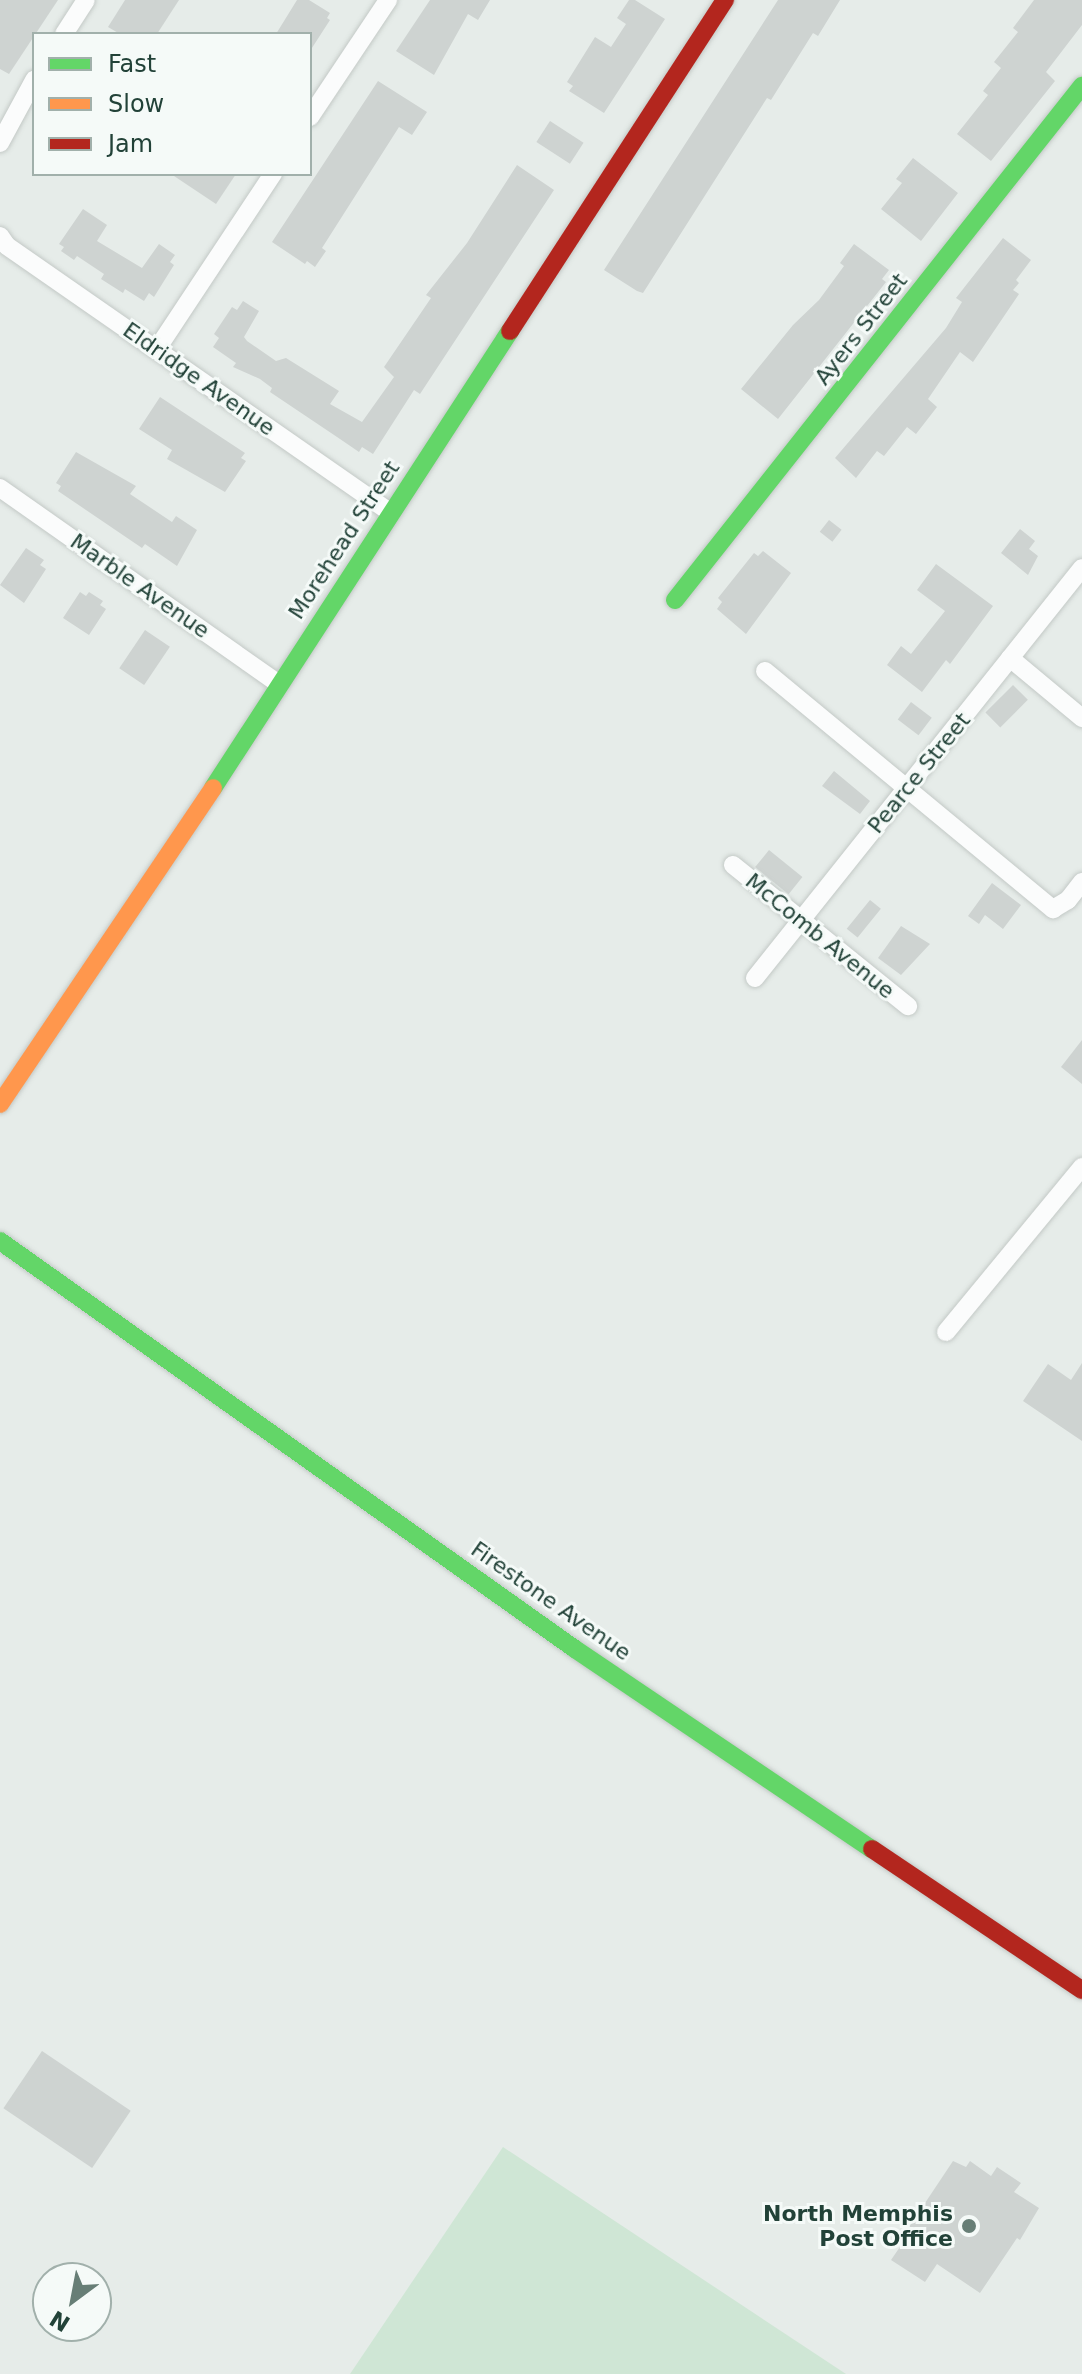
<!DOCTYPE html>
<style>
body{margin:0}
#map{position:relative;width:1082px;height:2374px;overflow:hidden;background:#e6ece9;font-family:"DejaVu Sans",sans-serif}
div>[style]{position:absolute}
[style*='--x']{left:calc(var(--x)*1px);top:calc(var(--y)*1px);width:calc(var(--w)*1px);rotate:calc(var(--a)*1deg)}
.green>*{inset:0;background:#cfe6d5}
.building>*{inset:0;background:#ced3d1;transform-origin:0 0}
.roads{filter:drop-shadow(0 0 2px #c3c9c6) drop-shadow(0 0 2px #c3c9c6)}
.street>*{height:18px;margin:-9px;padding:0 9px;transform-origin:9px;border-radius:9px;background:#fbfcfc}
.fast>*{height:18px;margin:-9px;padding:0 9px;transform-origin:9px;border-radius:9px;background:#63d668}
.slow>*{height:18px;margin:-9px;padding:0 9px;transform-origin:9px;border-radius:9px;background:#ff974d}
.jam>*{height:18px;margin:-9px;padding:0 9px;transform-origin:9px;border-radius:9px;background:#b3261e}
.dots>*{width:22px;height:22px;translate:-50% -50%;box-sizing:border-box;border:4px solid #f5faf8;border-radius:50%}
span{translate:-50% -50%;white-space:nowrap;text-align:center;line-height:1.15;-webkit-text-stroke:6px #f5faf8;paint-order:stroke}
.street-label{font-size:22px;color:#224238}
.poi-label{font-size:22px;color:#224238;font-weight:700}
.right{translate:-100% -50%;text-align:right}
.legend{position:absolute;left:32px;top:32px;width:280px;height:144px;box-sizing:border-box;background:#f5faf8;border:2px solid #a1b0ab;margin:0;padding:10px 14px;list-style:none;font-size:24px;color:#224238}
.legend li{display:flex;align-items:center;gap:16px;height:40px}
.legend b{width:40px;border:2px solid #a1b0ab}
.north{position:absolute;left:32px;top:2262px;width:80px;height:80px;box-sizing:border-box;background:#f5faf8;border:2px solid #a1b0ab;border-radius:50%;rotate:212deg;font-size:22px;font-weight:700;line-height:32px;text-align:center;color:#224238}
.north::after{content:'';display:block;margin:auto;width:28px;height:36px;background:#677e76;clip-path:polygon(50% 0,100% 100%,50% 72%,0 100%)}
</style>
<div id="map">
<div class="green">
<div style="clip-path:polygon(503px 2147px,846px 2374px,350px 2374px)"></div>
</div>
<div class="building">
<div style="clip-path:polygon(0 0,58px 0,9px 74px,0 69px)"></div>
<div style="clip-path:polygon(125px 0,179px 0,157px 34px,120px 34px,108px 27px)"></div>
<div style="clip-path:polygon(297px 0,309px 0,330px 13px,327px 18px,330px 20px,310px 51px,310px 34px,276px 34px)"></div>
<div style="clip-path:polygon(430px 0,490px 0,478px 20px,468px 14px,434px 75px,396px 51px)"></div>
<div style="clip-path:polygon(629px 0,635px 0,665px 19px,604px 113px,569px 91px,573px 86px,567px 82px,595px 37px,611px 47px,626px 24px,617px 18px)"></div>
<div style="clip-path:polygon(778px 0,840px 0,818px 36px,813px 33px,771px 100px,767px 98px,643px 293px,637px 291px,604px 270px)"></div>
<div style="clip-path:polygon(1034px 0,1082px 0,1082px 25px,1046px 72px,1055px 81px,991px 161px,957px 134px,988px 95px,983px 91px,1001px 68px,994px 62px,1018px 32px,1013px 28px)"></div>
<div style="clip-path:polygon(378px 81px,427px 112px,412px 135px,399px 127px,322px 248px,326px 251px,317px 264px,315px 267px,307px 261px,305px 264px,272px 242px)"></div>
<div style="left:550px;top:121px;width:40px;height:25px;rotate:33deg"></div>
<div style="clip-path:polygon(913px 158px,958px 193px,921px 241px,881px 209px,902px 183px,896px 179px)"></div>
<div style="clip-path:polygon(517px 165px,554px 190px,420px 394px,414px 390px,373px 454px,362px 447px,359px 452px,340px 439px,270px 392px,272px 388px,260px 379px,233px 367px,236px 363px,213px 347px,219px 338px,214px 334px,232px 307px,237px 310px,243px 301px,259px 311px,244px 337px,247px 341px,276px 361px,286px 358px,339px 391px,330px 404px,362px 422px,394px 377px,384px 367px,431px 298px,426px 295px,467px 243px)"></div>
<div style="clip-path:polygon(171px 174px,236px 174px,216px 204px)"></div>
<div style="clip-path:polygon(83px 209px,107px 225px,97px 241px,142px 268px,159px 244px,175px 255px,170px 262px,174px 265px,154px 297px,149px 293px,144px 301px,125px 289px,123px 293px,101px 279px,104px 274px,77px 256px,74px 260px,61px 251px,64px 247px,59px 244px)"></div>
<div style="clip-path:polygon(1003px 238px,1031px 260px,1016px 280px,1019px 283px,1013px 290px,1019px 294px,973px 362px,960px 352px,928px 399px,937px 407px,916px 434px,907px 427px,884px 456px,877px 451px,856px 478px,835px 458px,946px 328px,962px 302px,956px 298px)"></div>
<div style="clip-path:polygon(854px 244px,889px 270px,882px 279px,886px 282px,778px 419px,741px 389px,793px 325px,819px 300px,844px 266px,840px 263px)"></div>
<div style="clip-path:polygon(160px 397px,245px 453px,241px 458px,246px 461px,225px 492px,167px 459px,172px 450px,139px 429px)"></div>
<div style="clip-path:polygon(76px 452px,136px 486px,130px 494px,172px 522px,176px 516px,197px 530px,177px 566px,145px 544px,142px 548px,58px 491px,61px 486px,56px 483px)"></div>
<div style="left:829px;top:520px;width:16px;height:15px;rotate:38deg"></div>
<div style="clip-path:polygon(1020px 529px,1035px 541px,1029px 549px,1038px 556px,1028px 575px,1001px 553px)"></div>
<div style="clip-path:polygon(26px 548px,44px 560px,40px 565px,46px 569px,24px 603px,0 585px)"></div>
<div style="clip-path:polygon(763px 551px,791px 573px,746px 634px,717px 609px,722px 602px,718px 598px,754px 553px,758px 556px)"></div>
<div style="clip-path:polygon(936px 564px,993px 606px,950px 664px,946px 660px,922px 692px,887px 665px,901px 646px,911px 654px,945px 611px,917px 590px)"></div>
<div style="clip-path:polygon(80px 592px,86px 596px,89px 592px,103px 601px,100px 605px,106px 609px,89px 635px,63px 618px)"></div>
<div style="left:145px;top:630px;width:30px;height:46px;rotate:34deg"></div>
<div style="left:1013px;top:685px;width:21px;height:39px;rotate:45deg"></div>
<div style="left:911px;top:702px;width:26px;height:22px;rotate:37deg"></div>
<div style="clip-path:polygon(834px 771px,870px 801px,860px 814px,822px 786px)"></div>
<div style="left:769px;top:850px;width:43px;height:22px;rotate:39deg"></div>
<div style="clip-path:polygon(992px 883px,1021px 905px,1003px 929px,985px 915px,979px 924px,968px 916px)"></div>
<div style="left:870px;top:900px;width:14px;height:37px;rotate:39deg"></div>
<div style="clip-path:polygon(901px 926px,930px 944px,901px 975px,878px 958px)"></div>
<div style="clip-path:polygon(1082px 1040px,1082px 1084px,1061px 1067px)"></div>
<div style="clip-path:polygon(1082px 1363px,1082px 1441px,1023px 1401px,1048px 1364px,1071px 1380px)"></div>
<div style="left:42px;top:2051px;width:107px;height:69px;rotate:34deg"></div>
<div style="clip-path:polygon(953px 2161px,966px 2167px,970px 2161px,991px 2176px,997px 2167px,1021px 2183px,1014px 2192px,1039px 2208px,1020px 2240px,1017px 2238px,980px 2293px,937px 2264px,925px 2282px,891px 2260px,904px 2241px,901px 2239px)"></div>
</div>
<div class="roads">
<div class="street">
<div style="--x:64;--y:34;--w:40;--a:-57.1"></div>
<div style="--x:310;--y:117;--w:141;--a:-56.3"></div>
<div style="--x:0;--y:143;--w:72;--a:-61.6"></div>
<div style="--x:0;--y:236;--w:12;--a:55"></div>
<div style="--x:7;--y:246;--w:468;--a:34.8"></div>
<div style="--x:157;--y:349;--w:210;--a:-56.5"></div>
<div style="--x:0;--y:488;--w:341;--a:35.1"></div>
<div style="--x:1010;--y:658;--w:94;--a:39.8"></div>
<div style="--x:765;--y:671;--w:374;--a:39.6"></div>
<div style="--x:1053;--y:909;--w:17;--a:-31"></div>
<div style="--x:1068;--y:900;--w:23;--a:-52"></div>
<div style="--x:733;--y:865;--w:225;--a:38.9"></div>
<div style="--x:755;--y:978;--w:524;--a:-51.43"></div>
<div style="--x:946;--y:1332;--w:214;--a:-50.5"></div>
</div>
<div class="fast">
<div style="--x:675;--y:600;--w:656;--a:-51.63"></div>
<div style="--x:213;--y:788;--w:545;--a:-56.98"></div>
<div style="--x:0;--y:1241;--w:705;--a:35.36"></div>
<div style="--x:575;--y:1649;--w:358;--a:34"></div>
</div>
<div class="slow">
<div style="--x:0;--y:1104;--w:381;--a:-56"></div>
</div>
<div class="jam">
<div style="--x:510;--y:331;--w:395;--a:-57"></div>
<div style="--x:872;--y:1849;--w:253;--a:33.9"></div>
</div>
</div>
<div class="dots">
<div style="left:969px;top:2226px;background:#677e76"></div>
</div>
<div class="street-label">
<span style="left:861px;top:329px;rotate:-52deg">Ayers Street</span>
<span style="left:199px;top:379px;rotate:35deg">Eldridge Avenue</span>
<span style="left:344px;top:540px;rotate:-57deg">Morehead Street</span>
<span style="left:140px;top:586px;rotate:35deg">Marble Avenue</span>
<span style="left:919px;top:773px;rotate:-51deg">Pearce Street</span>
<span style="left:820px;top:936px;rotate:39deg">McComb Avenue</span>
<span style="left:551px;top:1601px;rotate:35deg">Firestone Avenue</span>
</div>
<div class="poi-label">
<span class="right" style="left:953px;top:2226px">North Memphis<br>Post Office</span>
</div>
<ul class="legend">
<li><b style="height:10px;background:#63d668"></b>Fast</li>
<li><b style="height:10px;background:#ff974d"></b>Slow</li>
<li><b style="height:10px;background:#b3261e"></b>Jam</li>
</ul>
<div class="north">N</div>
</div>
